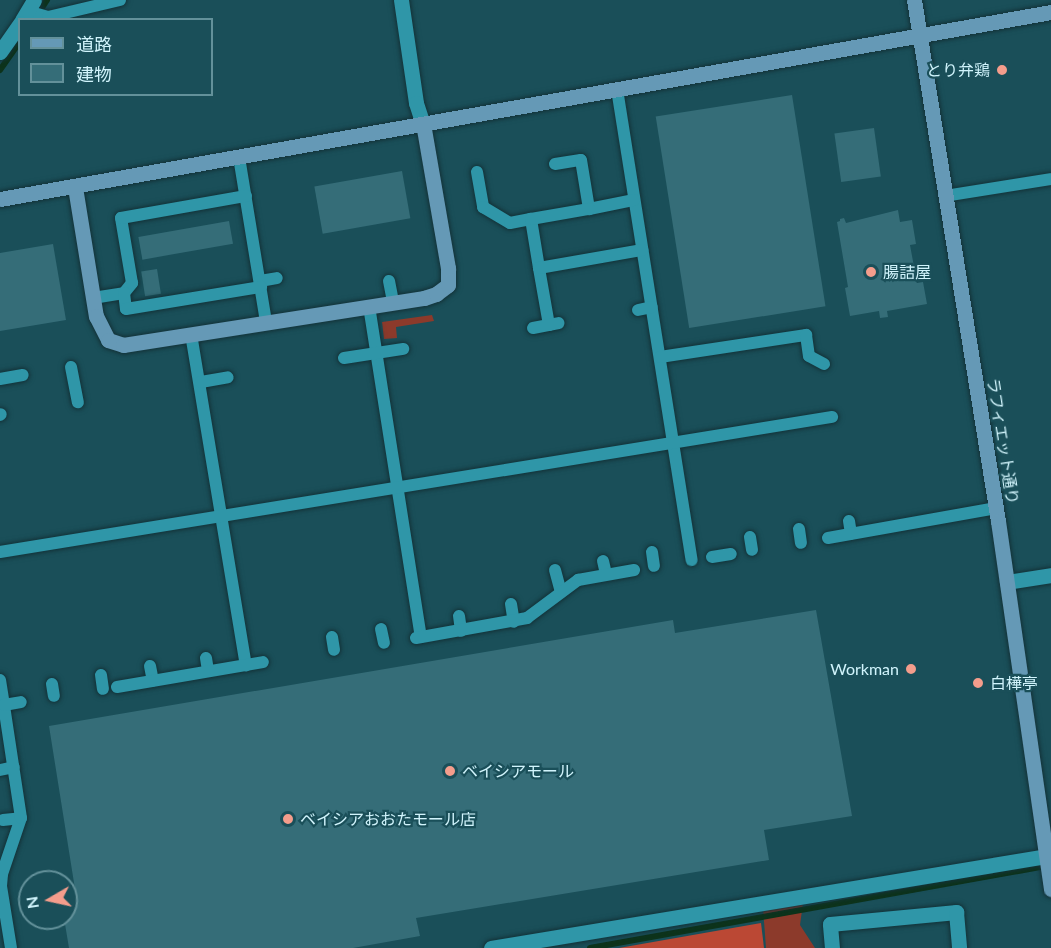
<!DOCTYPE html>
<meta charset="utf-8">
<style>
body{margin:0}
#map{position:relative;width:1051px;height:948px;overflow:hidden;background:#1a4f59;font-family:Lato,"Noto Sans JP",sans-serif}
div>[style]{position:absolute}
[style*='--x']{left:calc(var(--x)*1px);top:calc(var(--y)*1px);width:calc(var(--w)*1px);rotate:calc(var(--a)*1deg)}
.green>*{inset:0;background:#8c3a2b}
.forest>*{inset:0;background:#bb4834}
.stream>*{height:6px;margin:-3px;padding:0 3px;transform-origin:3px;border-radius:3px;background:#0d331b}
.building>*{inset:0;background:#356d78;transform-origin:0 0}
.roads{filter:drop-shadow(0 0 2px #133238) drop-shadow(0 0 2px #133238)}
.lane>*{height:12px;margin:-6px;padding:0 6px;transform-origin:6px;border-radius:6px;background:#2f96a8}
.street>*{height:15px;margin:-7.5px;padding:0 7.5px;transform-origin:7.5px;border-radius:7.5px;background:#2f96a8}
.secondary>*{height:15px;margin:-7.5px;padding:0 7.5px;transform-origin:7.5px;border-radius:7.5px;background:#6599b6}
.dots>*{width:16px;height:16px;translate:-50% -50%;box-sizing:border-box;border:3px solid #1a4f59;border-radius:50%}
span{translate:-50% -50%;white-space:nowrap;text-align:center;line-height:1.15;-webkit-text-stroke:4.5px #1a4f59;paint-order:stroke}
.poi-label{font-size:16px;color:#d1f4fc}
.right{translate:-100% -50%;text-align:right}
.left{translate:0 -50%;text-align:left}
.street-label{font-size:16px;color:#d1f4fc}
.legend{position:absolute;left:18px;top:18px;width:195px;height:78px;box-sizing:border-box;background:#1a4f59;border:2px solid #63919a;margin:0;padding:8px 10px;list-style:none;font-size:18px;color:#d1f4fc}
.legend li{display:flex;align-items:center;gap:12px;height:30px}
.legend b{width:30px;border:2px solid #63919a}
.north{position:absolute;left:18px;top:870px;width:60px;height:60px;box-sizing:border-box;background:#1a4f59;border:2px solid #63919a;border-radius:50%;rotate:261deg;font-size:16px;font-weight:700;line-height:24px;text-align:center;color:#d1f4fc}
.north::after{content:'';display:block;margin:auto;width:21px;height:27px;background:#f49d8c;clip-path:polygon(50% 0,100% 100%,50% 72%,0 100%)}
</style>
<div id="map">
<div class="green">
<div style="clip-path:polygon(432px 315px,434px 321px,396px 327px,397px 338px,384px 339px,382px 322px)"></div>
<div style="clip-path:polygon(803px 903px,800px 925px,815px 948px,766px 948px,763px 908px)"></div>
</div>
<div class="forest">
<div style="clip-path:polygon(761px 923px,764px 948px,619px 948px)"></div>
</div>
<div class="stream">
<div style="--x:34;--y:20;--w:24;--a:-57"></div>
<div style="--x:0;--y:70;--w:35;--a:-55"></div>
<div style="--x:590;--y:948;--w:464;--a:-10.2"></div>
</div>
<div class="building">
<div style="left:792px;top:95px;width:214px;height:138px;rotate:81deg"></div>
<div style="left:874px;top:128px;width:49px;height:40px;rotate:82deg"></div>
<div style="left:402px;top:171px;width:48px;height:89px;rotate:80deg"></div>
<div style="clip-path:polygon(898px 210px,900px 222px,912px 220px,916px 244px,910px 245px,917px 283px,923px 282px,927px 304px,887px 311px,888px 317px,880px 318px,879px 311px,850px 316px,845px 288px,848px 287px,837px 222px,840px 221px,840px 219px,844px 218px,846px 223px)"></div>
<div style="left:229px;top:221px;width:23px;height:92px;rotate:80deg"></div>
<div style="clip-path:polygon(53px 244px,66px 320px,0 331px,0 253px)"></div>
<div style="left:157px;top:269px;width:25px;height:16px;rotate:81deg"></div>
<div style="clip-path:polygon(816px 610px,852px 816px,764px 830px,769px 860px,416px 918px,420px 936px,353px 948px,69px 948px,64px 918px,66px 918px,66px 890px,75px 889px,49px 726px,673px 620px,675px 633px)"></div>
</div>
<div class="roads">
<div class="lane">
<div style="--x:27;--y:11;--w:22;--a:16"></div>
<div style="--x:48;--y:17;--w:74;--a:-13.3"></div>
<div style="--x:617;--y:89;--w:477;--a:81"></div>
<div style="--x:239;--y:157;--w:167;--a:80.7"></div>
<div style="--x:555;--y:164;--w:26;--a:-9"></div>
<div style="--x:581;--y:160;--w:50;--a:80.7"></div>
<div style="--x:589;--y:209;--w:46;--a:-11.3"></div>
<div style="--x:477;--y:172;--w:36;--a:80"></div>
<div style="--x:483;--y:207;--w:31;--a:31"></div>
<div style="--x:510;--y:223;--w:21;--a:-11"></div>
<div style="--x:945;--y:196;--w:107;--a:-9.1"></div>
<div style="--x:539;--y:268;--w:50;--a:-99.3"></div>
<div style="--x:531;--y:219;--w:59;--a:-9.8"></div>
<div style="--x:260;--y:281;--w:17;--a:-10"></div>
<div style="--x:389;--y:281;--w:21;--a:79"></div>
<div style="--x:124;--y:293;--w:13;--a:-51"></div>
<div style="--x:132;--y:283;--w:66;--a:-99.6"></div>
<div style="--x:121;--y:218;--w:127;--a:-10"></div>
<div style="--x:93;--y:298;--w:31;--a:-9"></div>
<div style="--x:124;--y:293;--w:16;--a:83"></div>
<div style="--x:126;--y:309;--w:137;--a:-9.3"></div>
<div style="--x:369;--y:306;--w:335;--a:81.1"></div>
<div style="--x:638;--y:310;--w:14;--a:-12"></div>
<div style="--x:549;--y:325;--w:58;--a:-100"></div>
<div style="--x:539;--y:268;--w:105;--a:-9.9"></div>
<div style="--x:533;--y:328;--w:26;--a:-11"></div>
<div style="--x:191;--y:334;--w:336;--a:80.6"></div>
<div style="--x:660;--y:357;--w:148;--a:-8.6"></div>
<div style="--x:806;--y:335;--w:21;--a:82"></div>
<div style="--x:809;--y:356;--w:17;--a:28"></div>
<div style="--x:344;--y:358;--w:60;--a:-8.7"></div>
<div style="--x:71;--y:367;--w:36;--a:79"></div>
<div style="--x:0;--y:379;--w:23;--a:-10"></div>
<div style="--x:201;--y:382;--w:27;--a:-10"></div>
<div style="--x:0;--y:415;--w:1;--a:-45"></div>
<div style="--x:849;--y:521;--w:13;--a:81"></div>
<div style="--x:799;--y:529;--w:14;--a:82"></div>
<div style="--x:750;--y:537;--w:13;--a:81"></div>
<div style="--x:828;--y:538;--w:171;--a:-10.1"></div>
<div style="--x:0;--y:552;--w:843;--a:-9.22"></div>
<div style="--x:652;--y:552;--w:14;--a:82"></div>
<div style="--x:712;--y:557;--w:19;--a:-9"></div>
<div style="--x:603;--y:561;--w:13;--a:77"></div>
<div style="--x:555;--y:570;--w:23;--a:75"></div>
<div style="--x:511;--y:604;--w:18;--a:81"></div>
<div style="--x:459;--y:616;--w:15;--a:82"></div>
<div style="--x:381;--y:629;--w:14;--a:78"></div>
<div style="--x:332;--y:637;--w:13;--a:81"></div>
<div style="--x:416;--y:638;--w:113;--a:-10.2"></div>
<div style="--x:527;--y:618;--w:64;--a:-36.7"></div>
<div style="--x:578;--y:580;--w:57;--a:-10.1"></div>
<div style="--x:206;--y:658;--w:13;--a:81"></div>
<div style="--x:150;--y:666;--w:15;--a:79"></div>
<div style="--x:101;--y:675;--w:14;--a:82"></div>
<div style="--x:0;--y:680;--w:25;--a:81"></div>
<div style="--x:4;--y:705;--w:4;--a:166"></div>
<div style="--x:52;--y:684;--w:12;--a:81"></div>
<div style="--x:117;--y:687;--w:148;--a:-9.7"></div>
<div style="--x:0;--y:770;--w:14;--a:-12"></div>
<div style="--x:3;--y:820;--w:18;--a:-6"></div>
<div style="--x:11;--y:948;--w:63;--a:-99.2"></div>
<div style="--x:1;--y:886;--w:12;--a:-85"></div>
<div style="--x:2;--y:874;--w:59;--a:-71.3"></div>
<div style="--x:21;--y:818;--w:114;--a:-98.6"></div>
<div style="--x:4;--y:705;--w:17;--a:-10"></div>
</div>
<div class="street">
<div style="--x:401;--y:0;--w:104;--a:81.7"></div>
<div style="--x:416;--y:103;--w:22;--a:72"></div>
<div style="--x:22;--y:20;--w:23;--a:-59"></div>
<div style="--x:0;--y:52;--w:35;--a:-55"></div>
<div style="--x:1007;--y:582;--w:45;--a:-9"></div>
<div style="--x:491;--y:948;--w:564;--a:-9.4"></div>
<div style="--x:832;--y:948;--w:24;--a:-95"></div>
<div style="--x:830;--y:924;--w:127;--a:-5.4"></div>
<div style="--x:956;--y:912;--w:36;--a:85"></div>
</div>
<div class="secondary">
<div style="--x:914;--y:0;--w:528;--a:80.84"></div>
<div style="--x:998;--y:521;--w:372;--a:81.8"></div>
<div style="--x:75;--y:187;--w:131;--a:80.8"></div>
<div style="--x:96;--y:316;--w:27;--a:63"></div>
<div style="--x:108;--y:340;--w:16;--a:18"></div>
<div style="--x:123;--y:345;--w:305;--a:-8.9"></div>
<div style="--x:424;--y:298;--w:13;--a:-18"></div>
<div style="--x:436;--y:294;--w:15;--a:-37"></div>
<div style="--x:448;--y:285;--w:17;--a:-90"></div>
<div style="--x:448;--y:268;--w:146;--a:-99.8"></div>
<div style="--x:0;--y:199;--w:1068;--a:-10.09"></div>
</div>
</div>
<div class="dots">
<div style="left:1002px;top:70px;background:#f49d8c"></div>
<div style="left:871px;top:272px;background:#f49d8c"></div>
<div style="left:911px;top:669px;background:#f49d8c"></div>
<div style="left:978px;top:683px;background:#f49d8c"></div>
<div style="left:450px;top:771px;background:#f49d8c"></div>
<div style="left:288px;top:819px;background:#f49d8c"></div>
</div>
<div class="poi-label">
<span class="right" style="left:990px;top:70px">とり弁鶏</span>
<span class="left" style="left:883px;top:272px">腸詰屋</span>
<span class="right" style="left:899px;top:669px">Workman</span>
<span class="left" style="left:990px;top:683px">白樺亭</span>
<span class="left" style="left:462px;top:771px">ベイシアモール</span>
<span class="left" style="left:300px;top:819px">ベイシアおおたモール店</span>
</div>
<div class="street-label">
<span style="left:1003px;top:441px;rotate:81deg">ラフィエット通り</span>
</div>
<ul class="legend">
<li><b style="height:8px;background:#6599b6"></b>道路</li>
<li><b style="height:16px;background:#356d78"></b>建物</li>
</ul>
<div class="north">N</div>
</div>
